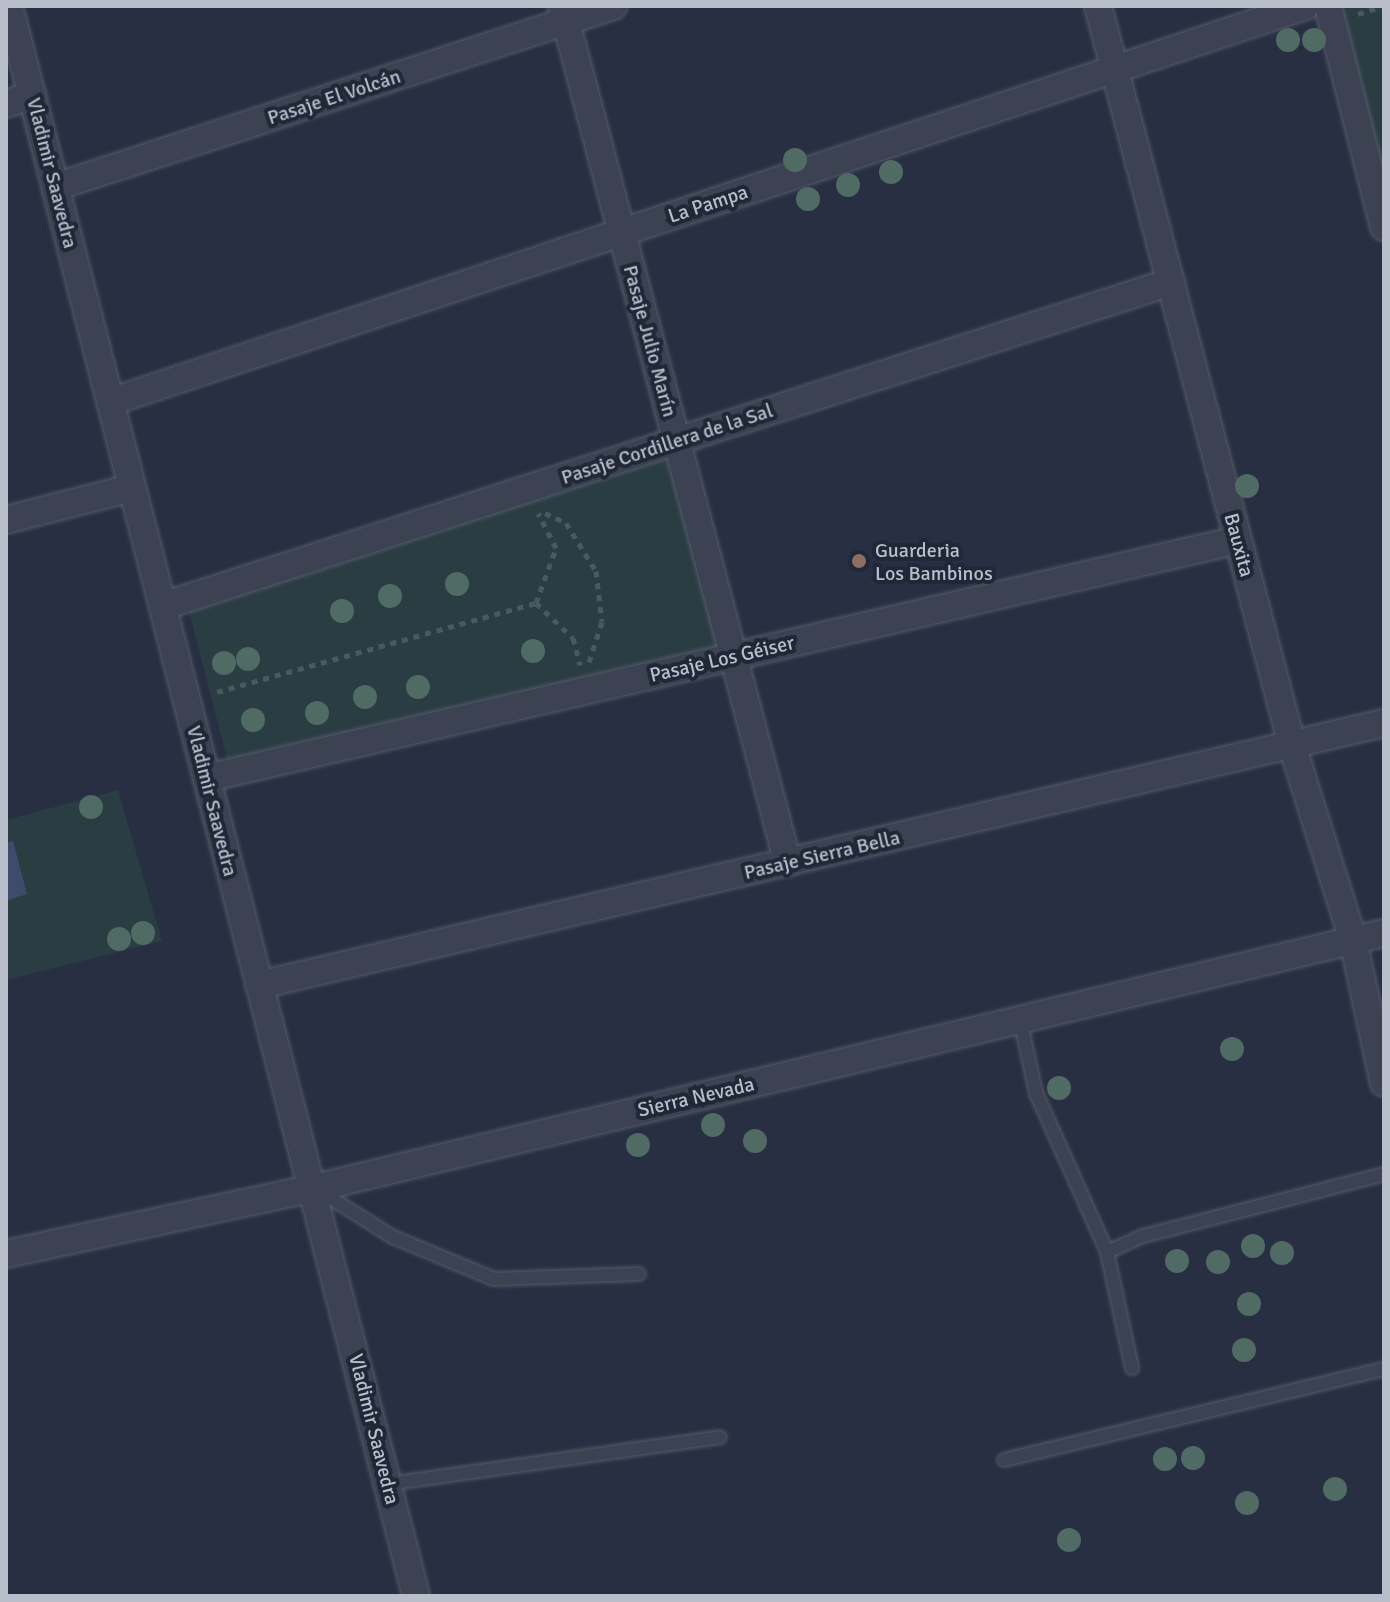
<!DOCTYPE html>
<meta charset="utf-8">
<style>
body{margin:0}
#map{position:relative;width:1390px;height:1602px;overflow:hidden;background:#282f42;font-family:Signika,sans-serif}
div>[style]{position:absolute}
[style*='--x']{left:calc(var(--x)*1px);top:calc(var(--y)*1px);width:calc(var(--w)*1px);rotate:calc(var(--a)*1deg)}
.green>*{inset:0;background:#2a3d43}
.water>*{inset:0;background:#3e4b6a}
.path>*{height:5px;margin-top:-2.5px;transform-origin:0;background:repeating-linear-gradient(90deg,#485a5f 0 6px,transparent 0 12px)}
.roads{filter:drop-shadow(0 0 2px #545a69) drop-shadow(0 0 2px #545a69)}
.service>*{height:12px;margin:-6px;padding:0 6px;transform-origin:6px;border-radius:6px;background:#3c4251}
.minor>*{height:26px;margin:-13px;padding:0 13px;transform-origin:13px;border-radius:13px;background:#3c4251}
.trees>*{width:24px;height:24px;margin:-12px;border-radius:50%;background:#506a64}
.dots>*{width:22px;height:22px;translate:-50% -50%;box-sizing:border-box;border:4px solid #202737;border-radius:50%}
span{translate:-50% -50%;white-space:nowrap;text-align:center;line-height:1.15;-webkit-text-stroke:8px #202737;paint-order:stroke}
.street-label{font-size:20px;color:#b9becb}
.poi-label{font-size:20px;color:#b9becb}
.left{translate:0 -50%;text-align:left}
.frame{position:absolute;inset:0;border:8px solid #b9becb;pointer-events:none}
</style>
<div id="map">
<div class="green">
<div style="clip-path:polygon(1355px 6px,1384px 6px,1384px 214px,1331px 14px)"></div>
<div style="clip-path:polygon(670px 453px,722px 654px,229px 766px,188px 608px)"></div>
<div style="clip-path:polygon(118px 790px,162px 941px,6px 980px,6px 820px)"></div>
</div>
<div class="water">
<div style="clip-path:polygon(13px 841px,27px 894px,6px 901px,6px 843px)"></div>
</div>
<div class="path">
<div style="--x:1358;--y:14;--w:26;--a:-18"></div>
<div style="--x:545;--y:513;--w:23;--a:25"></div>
<div style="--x:566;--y:523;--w:57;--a:58"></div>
<div style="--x:596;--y:571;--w:51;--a:83.3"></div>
<div style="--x:602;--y:622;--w:42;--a:108"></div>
<div style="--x:536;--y:603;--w:59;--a:-70"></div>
<div style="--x:556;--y:548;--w:39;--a:-117"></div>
<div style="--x:217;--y:692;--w:331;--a:-15.6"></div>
<div style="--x:536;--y:603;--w:51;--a:43.4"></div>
<div style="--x:573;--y:638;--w:28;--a:75"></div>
</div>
<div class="roads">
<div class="service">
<div style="--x:1020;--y:1019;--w:76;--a:77.8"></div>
<div style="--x:1036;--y:1093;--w:174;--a:65.9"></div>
<div style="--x:1107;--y:1252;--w:119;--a:77.8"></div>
<div style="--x:318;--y:1190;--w:89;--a:32.1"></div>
<div style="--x:393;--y:1237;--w:109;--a:22.6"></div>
<div style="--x:494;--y:1279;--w:145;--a:-2"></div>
<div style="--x:1107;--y:1252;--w:39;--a:-24"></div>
<div style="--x:1143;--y:1236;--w:249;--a:-14.4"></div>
<div style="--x:1004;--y:1460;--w:391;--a:-13.5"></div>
<div style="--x:387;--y:1484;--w:336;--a:-8"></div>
</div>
<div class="minor">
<div style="--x:9;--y:6;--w:1641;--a:75.64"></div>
<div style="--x:562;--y:6;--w:886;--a:75.23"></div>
<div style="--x:1098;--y:6;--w:764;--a:75.29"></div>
<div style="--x:1292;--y:745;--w:204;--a:72.6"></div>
<div style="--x:1353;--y:940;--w:146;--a:77.8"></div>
<div style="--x:1328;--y:6;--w:228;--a:75.8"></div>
<div style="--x:6;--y:104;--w:28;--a:-19"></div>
<div style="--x:55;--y:187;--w:587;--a:-17.97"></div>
<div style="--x:110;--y:402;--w:1259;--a:-18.33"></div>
<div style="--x:6;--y:520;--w:130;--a:-14.3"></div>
<div style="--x:163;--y:606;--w:1059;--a:-17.82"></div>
<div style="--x:207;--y:778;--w:1058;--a:-13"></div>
<div style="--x:259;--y:985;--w:1155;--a:-13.11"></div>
<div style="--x:6;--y:1254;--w:316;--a:-12.1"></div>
<div style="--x:315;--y:1188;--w:1099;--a:-13.42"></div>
</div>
</div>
<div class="trees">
<div style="left:1288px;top:40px"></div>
<div style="left:1314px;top:40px"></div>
<div style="left:795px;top:160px"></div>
<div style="left:891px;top:172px"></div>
<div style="left:848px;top:185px"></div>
<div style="left:808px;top:199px"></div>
<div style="left:1247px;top:486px"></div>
<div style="left:457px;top:584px"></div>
<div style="left:390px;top:596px"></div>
<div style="left:342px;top:611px"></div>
<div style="left:533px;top:651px"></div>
<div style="left:248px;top:659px"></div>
<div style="left:224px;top:663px"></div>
<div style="left:418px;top:687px"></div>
<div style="left:365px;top:697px"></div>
<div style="left:317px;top:713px"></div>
<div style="left:253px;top:720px"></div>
<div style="left:91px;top:807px"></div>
<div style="left:143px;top:933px"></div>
<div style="left:119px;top:939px"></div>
<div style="left:1232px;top:1049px"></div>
<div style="left:1059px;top:1088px"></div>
<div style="left:713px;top:1125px"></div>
<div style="left:755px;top:1141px"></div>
<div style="left:638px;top:1145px"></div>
<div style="left:1253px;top:1246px"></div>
<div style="left:1282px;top:1253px"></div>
<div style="left:1177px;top:1261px"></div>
<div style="left:1218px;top:1262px"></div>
<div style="left:1249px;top:1304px"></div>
<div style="left:1244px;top:1350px"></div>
<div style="left:1193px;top:1458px"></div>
<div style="left:1165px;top:1459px"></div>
<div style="left:1335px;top:1489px"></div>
<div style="left:1247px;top:1503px"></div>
<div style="left:1069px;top:1540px"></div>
</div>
<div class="dots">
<div style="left:859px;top:561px;background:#8d6e63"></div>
</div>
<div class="street-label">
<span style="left:334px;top:97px;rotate:-18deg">Pasaje El Volcán</span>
<span style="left:52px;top:173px;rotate:76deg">Vladimir Saavedra</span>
<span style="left:708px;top:204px;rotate:-18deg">La Pampa</span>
<span style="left:650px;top:341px;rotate:75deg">Pasaje Julio Marín</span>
<span style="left:667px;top:444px;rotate:-18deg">Pasaje Cordillera de la Sal</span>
<span style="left:1239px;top:545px;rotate:75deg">Bauxita</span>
<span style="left:722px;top:659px;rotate:-13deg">Pasaje Los Géiser</span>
<span style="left:212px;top:801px;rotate:76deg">Vladimir Saavedra</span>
<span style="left:822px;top:855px;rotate:-13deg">Pasaje Sierra Bella</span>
<span style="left:696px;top:1097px;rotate:-13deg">Sierra Nevada</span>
<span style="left:374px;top:1429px;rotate:76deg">Vladimir Saavedra</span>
</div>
<div class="poi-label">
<span class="left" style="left:875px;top:562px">Guarderia<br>Los Bambinos</span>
</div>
<div class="frame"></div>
</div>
